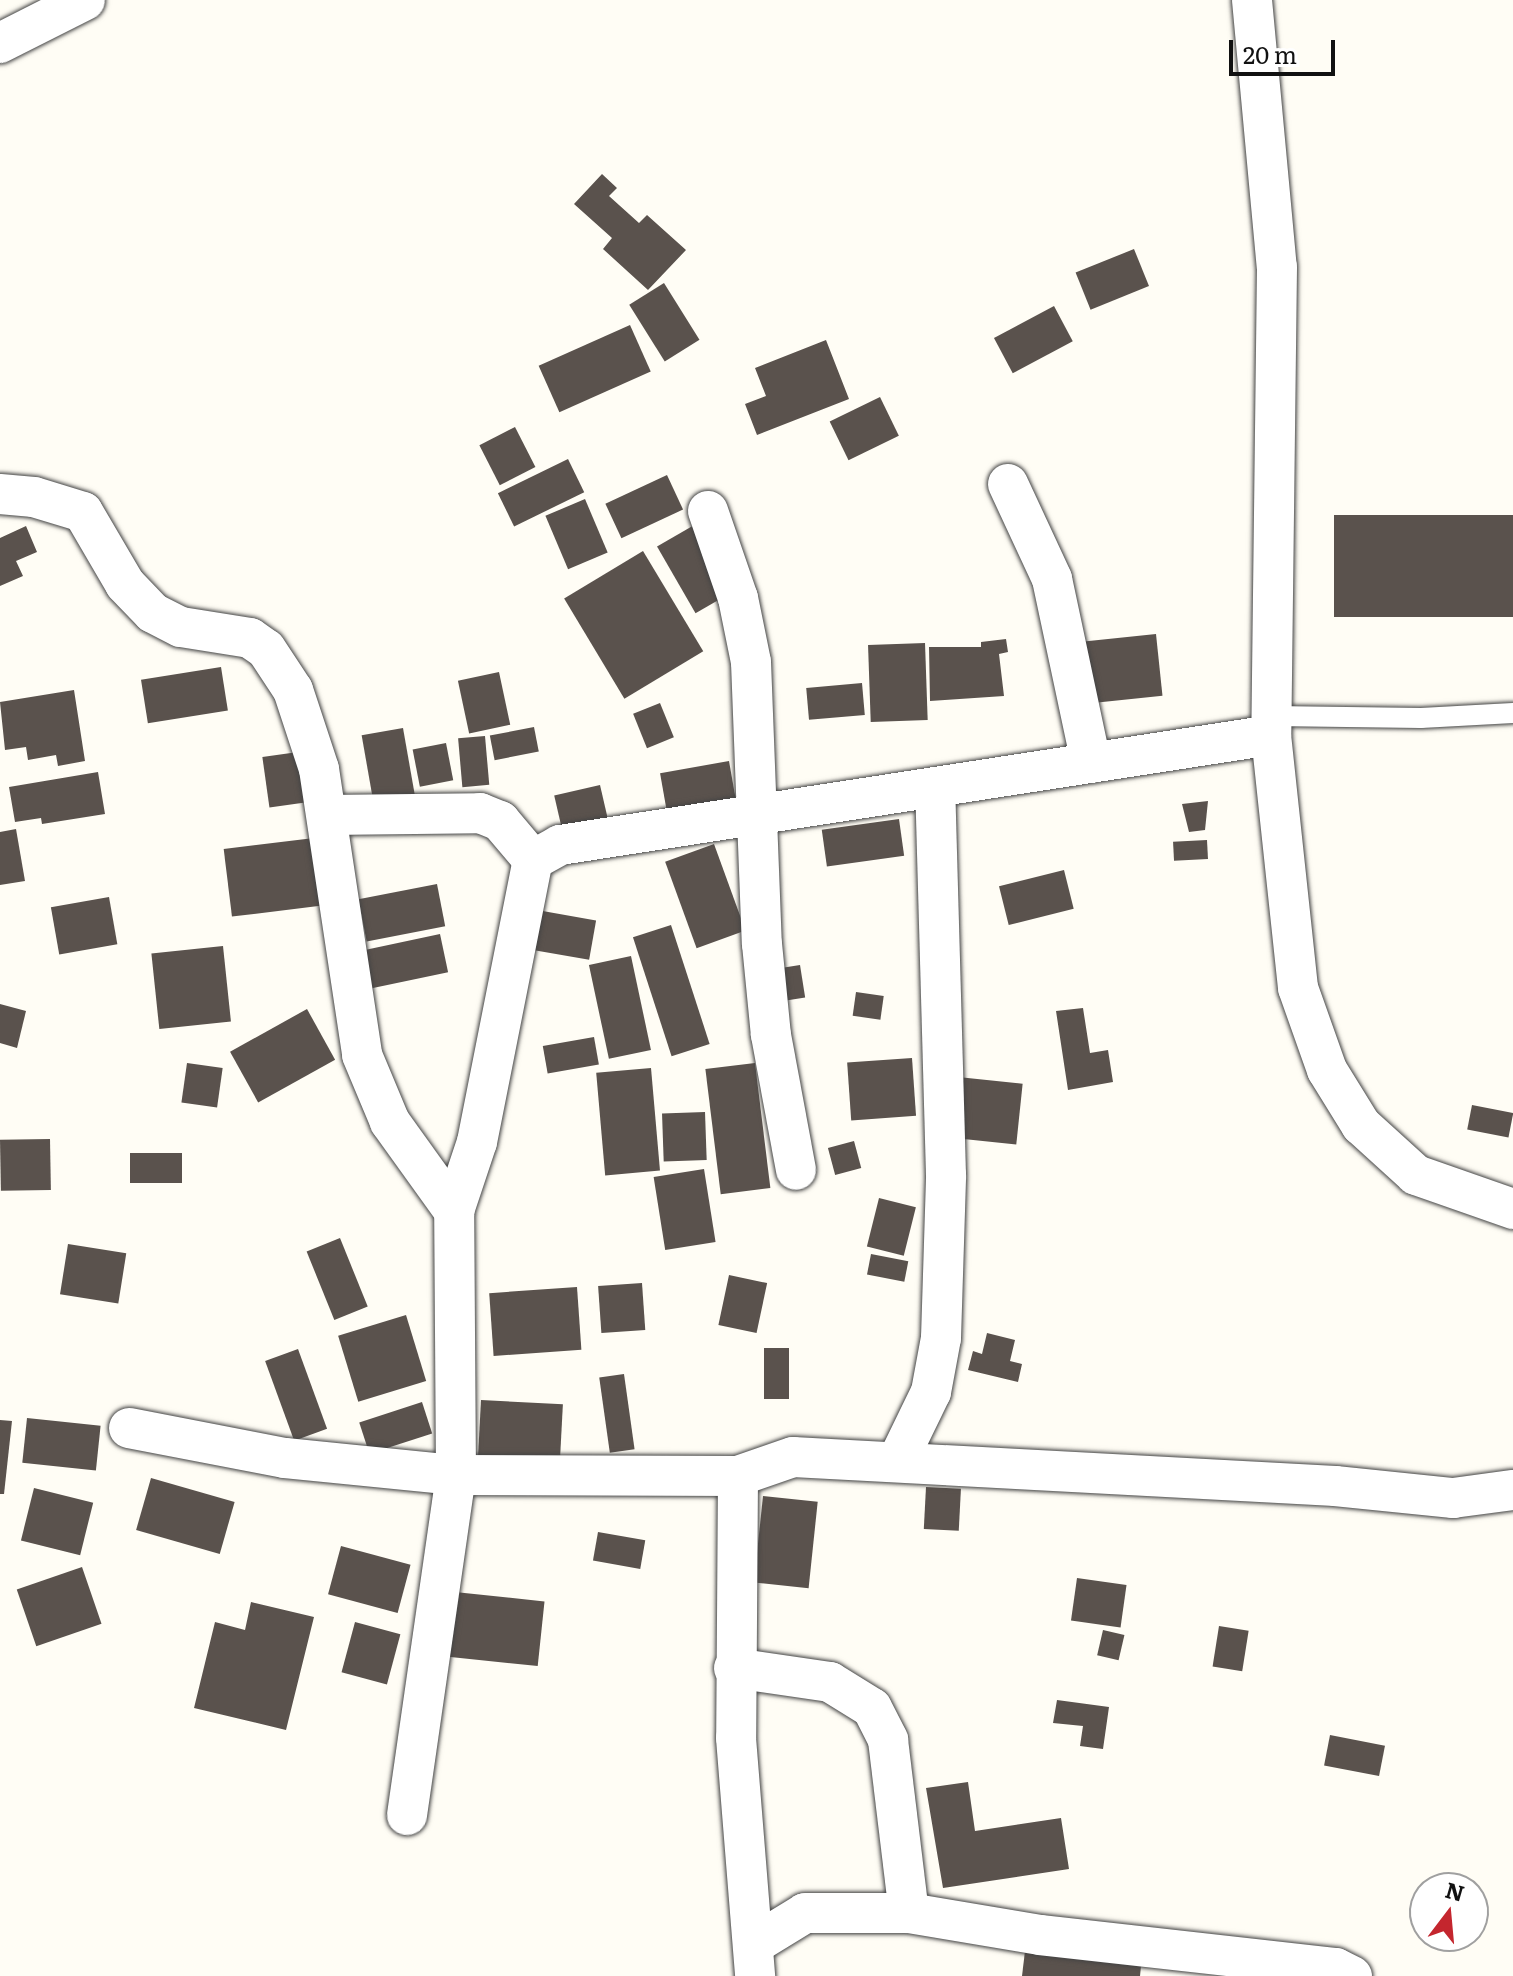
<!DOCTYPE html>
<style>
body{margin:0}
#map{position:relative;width:1513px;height:1976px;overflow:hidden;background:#fffdf5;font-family:Literata,serif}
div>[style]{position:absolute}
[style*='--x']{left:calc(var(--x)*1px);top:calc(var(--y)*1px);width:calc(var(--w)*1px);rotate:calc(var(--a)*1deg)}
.building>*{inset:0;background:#5a524d;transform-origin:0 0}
.roads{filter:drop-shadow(0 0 2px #444) drop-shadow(0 0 2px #444)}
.service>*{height:20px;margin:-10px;padding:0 10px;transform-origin:10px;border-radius:10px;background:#fff}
.minor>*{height:40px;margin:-20px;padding:0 20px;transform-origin:20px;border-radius:20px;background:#fff}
span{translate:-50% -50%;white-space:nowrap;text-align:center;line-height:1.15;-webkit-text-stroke:8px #fff;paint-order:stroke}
.north{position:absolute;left:1409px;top:1872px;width:80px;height:80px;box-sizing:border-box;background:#fff;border:2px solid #a0a0a0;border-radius:50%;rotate:16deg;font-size:22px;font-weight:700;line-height:32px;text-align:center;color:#111}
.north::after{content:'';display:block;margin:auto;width:28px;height:36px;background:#c4262e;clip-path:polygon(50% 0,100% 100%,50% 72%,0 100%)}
.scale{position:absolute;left:1229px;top:40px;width:106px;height:36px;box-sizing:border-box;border:4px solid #111;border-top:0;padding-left:10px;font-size:24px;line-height:28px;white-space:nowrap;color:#111;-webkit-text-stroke:6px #fff;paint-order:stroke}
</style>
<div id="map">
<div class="building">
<div style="clip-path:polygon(602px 174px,617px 188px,609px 196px,639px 223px,647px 215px,686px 250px,648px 290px,603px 249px,612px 238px,574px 204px)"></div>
<div style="left:1134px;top:249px;width:40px;height:63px;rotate:68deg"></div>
<div style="left:664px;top:283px;width:67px;height:41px;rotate:58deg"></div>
<div style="left:1054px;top:306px;width:40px;height:68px;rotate:62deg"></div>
<div style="left:630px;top:325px;width:51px;height:100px;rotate:66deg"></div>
<div style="clip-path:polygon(826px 340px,849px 399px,757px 435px,745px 404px,766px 396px,755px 368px)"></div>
<div style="left:880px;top:397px;width:43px;height:56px;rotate:64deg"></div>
<div style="left:515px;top:427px;width:45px;height:40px;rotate:63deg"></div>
<div style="left:568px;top:459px;width:37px;height:78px;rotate:64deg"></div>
<div style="left:667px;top:475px;width:38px;height:68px;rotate:65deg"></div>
<div style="left:585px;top:499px;width:58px;height:43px;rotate:67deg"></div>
<div style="left:1513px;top:515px;width:102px;height:179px;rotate:90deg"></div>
<div style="left:696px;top:524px;width:77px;height:45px;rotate:60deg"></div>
<div style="clip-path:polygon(26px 526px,37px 552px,16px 561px,23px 576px,0 586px,0 538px)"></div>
<div style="left:643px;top:551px;width:117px;height:92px;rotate:59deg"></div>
<div style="left:1156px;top:634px;width:62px;height:82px;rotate:84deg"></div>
<div style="clip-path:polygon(1006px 639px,1008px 652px,999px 654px,1004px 696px,930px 701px,929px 647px,981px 647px,981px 642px)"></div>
<div style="left:925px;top:643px;width:77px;height:57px;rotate:88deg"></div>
<div style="left:221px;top:667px;width:44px;height:81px;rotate:81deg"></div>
<div style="left:499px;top:672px;width:54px;height:42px;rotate:78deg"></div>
<div style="left:862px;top:683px;width:32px;height:56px;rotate:85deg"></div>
<div style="clip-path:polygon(74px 690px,85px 761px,58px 766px,56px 755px,28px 760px,26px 747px,5px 750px,0 702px)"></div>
<div style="left:660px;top:703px;width:37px;height:29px;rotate:68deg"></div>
<div style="left:534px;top:727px;width:25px;height:45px;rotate:79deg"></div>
<div style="left:403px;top:728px;width:68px;height:42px;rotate:80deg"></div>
<div style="left:485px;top:736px;width:49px;height:27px;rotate:85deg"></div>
<div style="left:446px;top:743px;width:38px;height:34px;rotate:79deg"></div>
<div style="left:298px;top:752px;width:51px;height:36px;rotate:82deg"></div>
<div style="left:729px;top:761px;width:39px;height:70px;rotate:80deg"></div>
<div style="clip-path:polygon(98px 772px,105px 814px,42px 824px,41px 818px,15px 822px,9px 787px)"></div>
<div style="left:600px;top:785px;width:41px;height:47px;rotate:77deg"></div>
<div style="clip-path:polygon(1208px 801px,1205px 830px,1189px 832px,1182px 804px)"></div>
<div style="left:899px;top:819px;width:37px;height:78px;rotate:82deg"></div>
<div style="clip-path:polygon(16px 829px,25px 881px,0 885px,0 832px)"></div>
<div style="left:314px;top:838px;width:68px;height:91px;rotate:83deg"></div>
<div style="left:1207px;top:840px;width:19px;height:34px;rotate:87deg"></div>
<div style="left:714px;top:844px;width:92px;height:52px;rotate:70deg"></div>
<div style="left:1064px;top:870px;width:40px;height:67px;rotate:76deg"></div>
<div style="left:437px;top:884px;width:43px;height:80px;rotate:79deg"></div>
<div style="left:109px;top:897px;width:48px;height:59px;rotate:80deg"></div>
<div style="left:537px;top:910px;width:60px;height:40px;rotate:10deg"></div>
<div style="left:671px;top:925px;width:125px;height:40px;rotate:72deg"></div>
<div style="left:440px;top:934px;width:39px;height:78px;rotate:78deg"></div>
<div style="left:223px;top:946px;width:76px;height:72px;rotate:84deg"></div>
<div style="left:631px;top:956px;width:96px;height:43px;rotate:78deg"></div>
<div style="left:800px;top:965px;width:33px;height:32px;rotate:81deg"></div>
<div style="left:856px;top:992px;width:28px;height:24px;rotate:8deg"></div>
<div style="clip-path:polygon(0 1004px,26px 1011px,17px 1048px,0 1043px)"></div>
<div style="clip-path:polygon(1083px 1008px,1090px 1053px,1108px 1050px,1113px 1082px,1068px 1090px,1056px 1011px)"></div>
<div style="left:307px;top:1009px;width:58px;height:88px;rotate:61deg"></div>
<div style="left:594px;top:1037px;width:28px;height:52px;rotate:80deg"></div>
<div style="left:912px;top:1058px;width:58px;height:65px;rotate:86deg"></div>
<div style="left:187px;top:1063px;width:36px;height:40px;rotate:8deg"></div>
<div style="left:755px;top:1063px;width:126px;height:50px;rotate:83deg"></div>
<div style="left:651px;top:1068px;width:103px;height:55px;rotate:85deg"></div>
<div style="left:958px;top:1077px;width:65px;height:61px;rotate:6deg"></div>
<div style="left:1472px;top:1105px;width:42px;height:25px;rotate:11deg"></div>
<div style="left:705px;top:1112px;width:48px;height:43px;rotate:88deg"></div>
<div style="left:50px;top:1139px;width:51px;height:50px;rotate:89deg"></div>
<div style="left:854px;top:1141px;width:28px;height:27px;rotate:75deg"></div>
<div style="left:130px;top:1153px;width:52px;height:30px"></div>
<div style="left:704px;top:1169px;width:74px;height:51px;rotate:81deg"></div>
<div style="left:879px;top:1198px;width:38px;height:50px;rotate:14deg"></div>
<div style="left:340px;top:1238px;width:74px;height:36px;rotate:68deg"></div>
<div style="left:68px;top:1244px;width:59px;height:51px;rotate:9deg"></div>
<div style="left:871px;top:1254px;width:38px;height:21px;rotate:11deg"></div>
<div style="left:729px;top:1275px;width:39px;height:51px;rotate:12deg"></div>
<div style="left:642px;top:1283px;width:47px;height:44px;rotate:86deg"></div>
<div style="left:577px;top:1287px;width:63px;height:88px;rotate:86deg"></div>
<div style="left:406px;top:1315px;width:69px;height:71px;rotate:73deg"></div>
<div style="clip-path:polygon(987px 1333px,1015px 1340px,1010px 1361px,1022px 1364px,1018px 1382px,968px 1370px,973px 1351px,982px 1354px)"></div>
<div style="left:764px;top:1348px;width:25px;height:51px"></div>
<div style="left:298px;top:1349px;width:85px;height:35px;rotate:70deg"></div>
<div style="left:624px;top:1374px;width:76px;height:25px;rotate:82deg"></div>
<div style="left:481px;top:1400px;width:82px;height:55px;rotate:3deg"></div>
<div style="left:422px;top:1402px;width:33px;height:66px;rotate:72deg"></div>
<div style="left:27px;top:1418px;width:74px;height:45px;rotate:6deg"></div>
<div style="clip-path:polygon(0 1420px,12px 1421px,4px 1494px,0 1494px)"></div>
<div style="left:151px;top:1478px;width:87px;height:54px;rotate:16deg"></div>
<div style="left:926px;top:1487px;width:35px;height:42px;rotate:3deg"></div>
<div style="left:34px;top:1488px;width:61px;height:54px;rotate:14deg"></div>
<div style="left:763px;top:1496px;width:55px;height:87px;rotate:6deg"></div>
<div style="left:598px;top:1532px;width:48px;height:29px;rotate:10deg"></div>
<div style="left:341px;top:1546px;width:72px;height:50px;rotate:15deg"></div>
<div style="left:82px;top:1567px;width:60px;height:69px;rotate:71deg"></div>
<div style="left:1077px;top:1578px;width:50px;height:43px;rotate:8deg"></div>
<div style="left:455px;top:1592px;width:90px;height:65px;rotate:6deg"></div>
<div style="clip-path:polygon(251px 1602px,314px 1617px,286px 1730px,194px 1708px,215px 1622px,245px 1630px)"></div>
<div style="left:355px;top:1622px;width:47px;height:52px;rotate:15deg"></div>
<div style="left:1219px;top:1626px;width:30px;height:41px;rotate:9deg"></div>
<div style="left:1103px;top:1630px;width:22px;height:26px;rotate:13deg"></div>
<div style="clip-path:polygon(1057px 1700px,1109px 1707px,1103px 1749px,1080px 1746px,1083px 1726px,1053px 1723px)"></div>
<div style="left:1330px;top:1735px;width:56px;height:31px;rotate:11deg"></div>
<div style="clip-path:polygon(968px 1782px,975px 1831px,1061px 1818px,1069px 1869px,943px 1888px,926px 1788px)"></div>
<div style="clip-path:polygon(1025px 1951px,1141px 1966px,1140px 1976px,1022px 1976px)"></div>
</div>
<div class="roads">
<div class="service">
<div style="--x:1272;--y:716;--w:149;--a:0.8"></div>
<div style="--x:1421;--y:718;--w:92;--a:-3.1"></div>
</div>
<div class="minor">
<div style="--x:1252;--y:0;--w:268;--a:84.7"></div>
<div style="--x:1277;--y:267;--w:468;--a:90.7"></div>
<div style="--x:1271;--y:735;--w:254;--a:83.9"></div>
<div style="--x:1298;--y:988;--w:87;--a:70.5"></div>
<div style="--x:1327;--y:1070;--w:65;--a:58.3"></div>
<div style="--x:1361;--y:1125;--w:74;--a:42.3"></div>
<div style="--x:1416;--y:1175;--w:103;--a:19.3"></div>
<div style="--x:0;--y:43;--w:95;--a:-26.8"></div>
<div style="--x:1008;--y:484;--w:105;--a:65.1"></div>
<div style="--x:1052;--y:579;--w:188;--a:78"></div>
<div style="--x:0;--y:494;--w:34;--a:5"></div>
<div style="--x:34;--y:497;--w:51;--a:17"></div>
<div style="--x:83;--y:512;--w:83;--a:59.7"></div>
<div style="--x:125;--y:584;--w:40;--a:46"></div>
<div style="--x:153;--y:613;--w:31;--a:27"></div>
<div style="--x:181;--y:627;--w:70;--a:9.1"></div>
<div style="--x:250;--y:638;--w:19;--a:35"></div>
<div style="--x:266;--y:649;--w:49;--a:56.6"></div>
<div style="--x:293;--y:690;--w:83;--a:71.8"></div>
<div style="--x:319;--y:769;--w:289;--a:81.4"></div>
<div style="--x:362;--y:1055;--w:73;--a:67.3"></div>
<div style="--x:390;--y:1122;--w:110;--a:54.3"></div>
<div style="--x:708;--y:511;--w:92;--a:71"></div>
<div style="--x:738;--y:598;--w:65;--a:78.5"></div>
<div style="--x:751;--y:662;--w:282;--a:87.8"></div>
<div style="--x:762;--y:944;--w:91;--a:84.4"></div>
<div style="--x:771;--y:1035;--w:137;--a:79.5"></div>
<div style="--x:327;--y:815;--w:153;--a:-0.7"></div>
<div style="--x:480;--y:813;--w:22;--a:22"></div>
<div style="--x:500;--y:821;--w:51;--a:49.8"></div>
<div style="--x:129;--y:1428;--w:159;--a:10.9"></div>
<div style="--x:285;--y:1458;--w:172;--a:5.7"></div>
<div style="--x:456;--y:1475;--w:282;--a:0.2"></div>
<div style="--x:738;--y:1476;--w:58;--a:-19.1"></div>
<div style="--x:793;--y:1457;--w:543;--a:3.06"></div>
<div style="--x:1335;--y:1486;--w:119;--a:5.8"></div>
<div style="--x:1453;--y:1498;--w:61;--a:-7.6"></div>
<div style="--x:897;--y:1462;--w:78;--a:-64.1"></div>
<div style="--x:931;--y:1392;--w:55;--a:-79.5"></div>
<div style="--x:941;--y:1338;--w:163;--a:-88.2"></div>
<div style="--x:946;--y:1175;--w:387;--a:-91.6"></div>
<div style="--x:738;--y:1476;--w:262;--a:90.4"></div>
<div style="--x:736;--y:1738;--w:239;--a:85.4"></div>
<div style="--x:734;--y:1668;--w:97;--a:8.3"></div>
<div style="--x:830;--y:1682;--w:49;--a:31.8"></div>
<div style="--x:872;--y:1708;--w:36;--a:63"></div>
<div style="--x:888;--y:1740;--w:174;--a:83.1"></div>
<div style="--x:407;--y:1815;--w:344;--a:-81.8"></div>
<div style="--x:456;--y:1475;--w:264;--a:-90.4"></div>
<div style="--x:454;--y:1211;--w:73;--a:-71.6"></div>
<div style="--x:477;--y:1142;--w:288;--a:-78.8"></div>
<div style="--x:533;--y:860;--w:31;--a:-29"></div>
<div style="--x:560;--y:845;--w:719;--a:-8.79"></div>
<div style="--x:756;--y:1943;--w:57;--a:-31.5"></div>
<div style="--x:805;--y:1913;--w:104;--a:0"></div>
<div style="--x:909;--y:1913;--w:133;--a:9.5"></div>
<div style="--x:1040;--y:1935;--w:298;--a:6.4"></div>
<div style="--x:1336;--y:1968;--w:18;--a:27"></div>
</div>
</div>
<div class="north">N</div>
<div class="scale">20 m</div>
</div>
